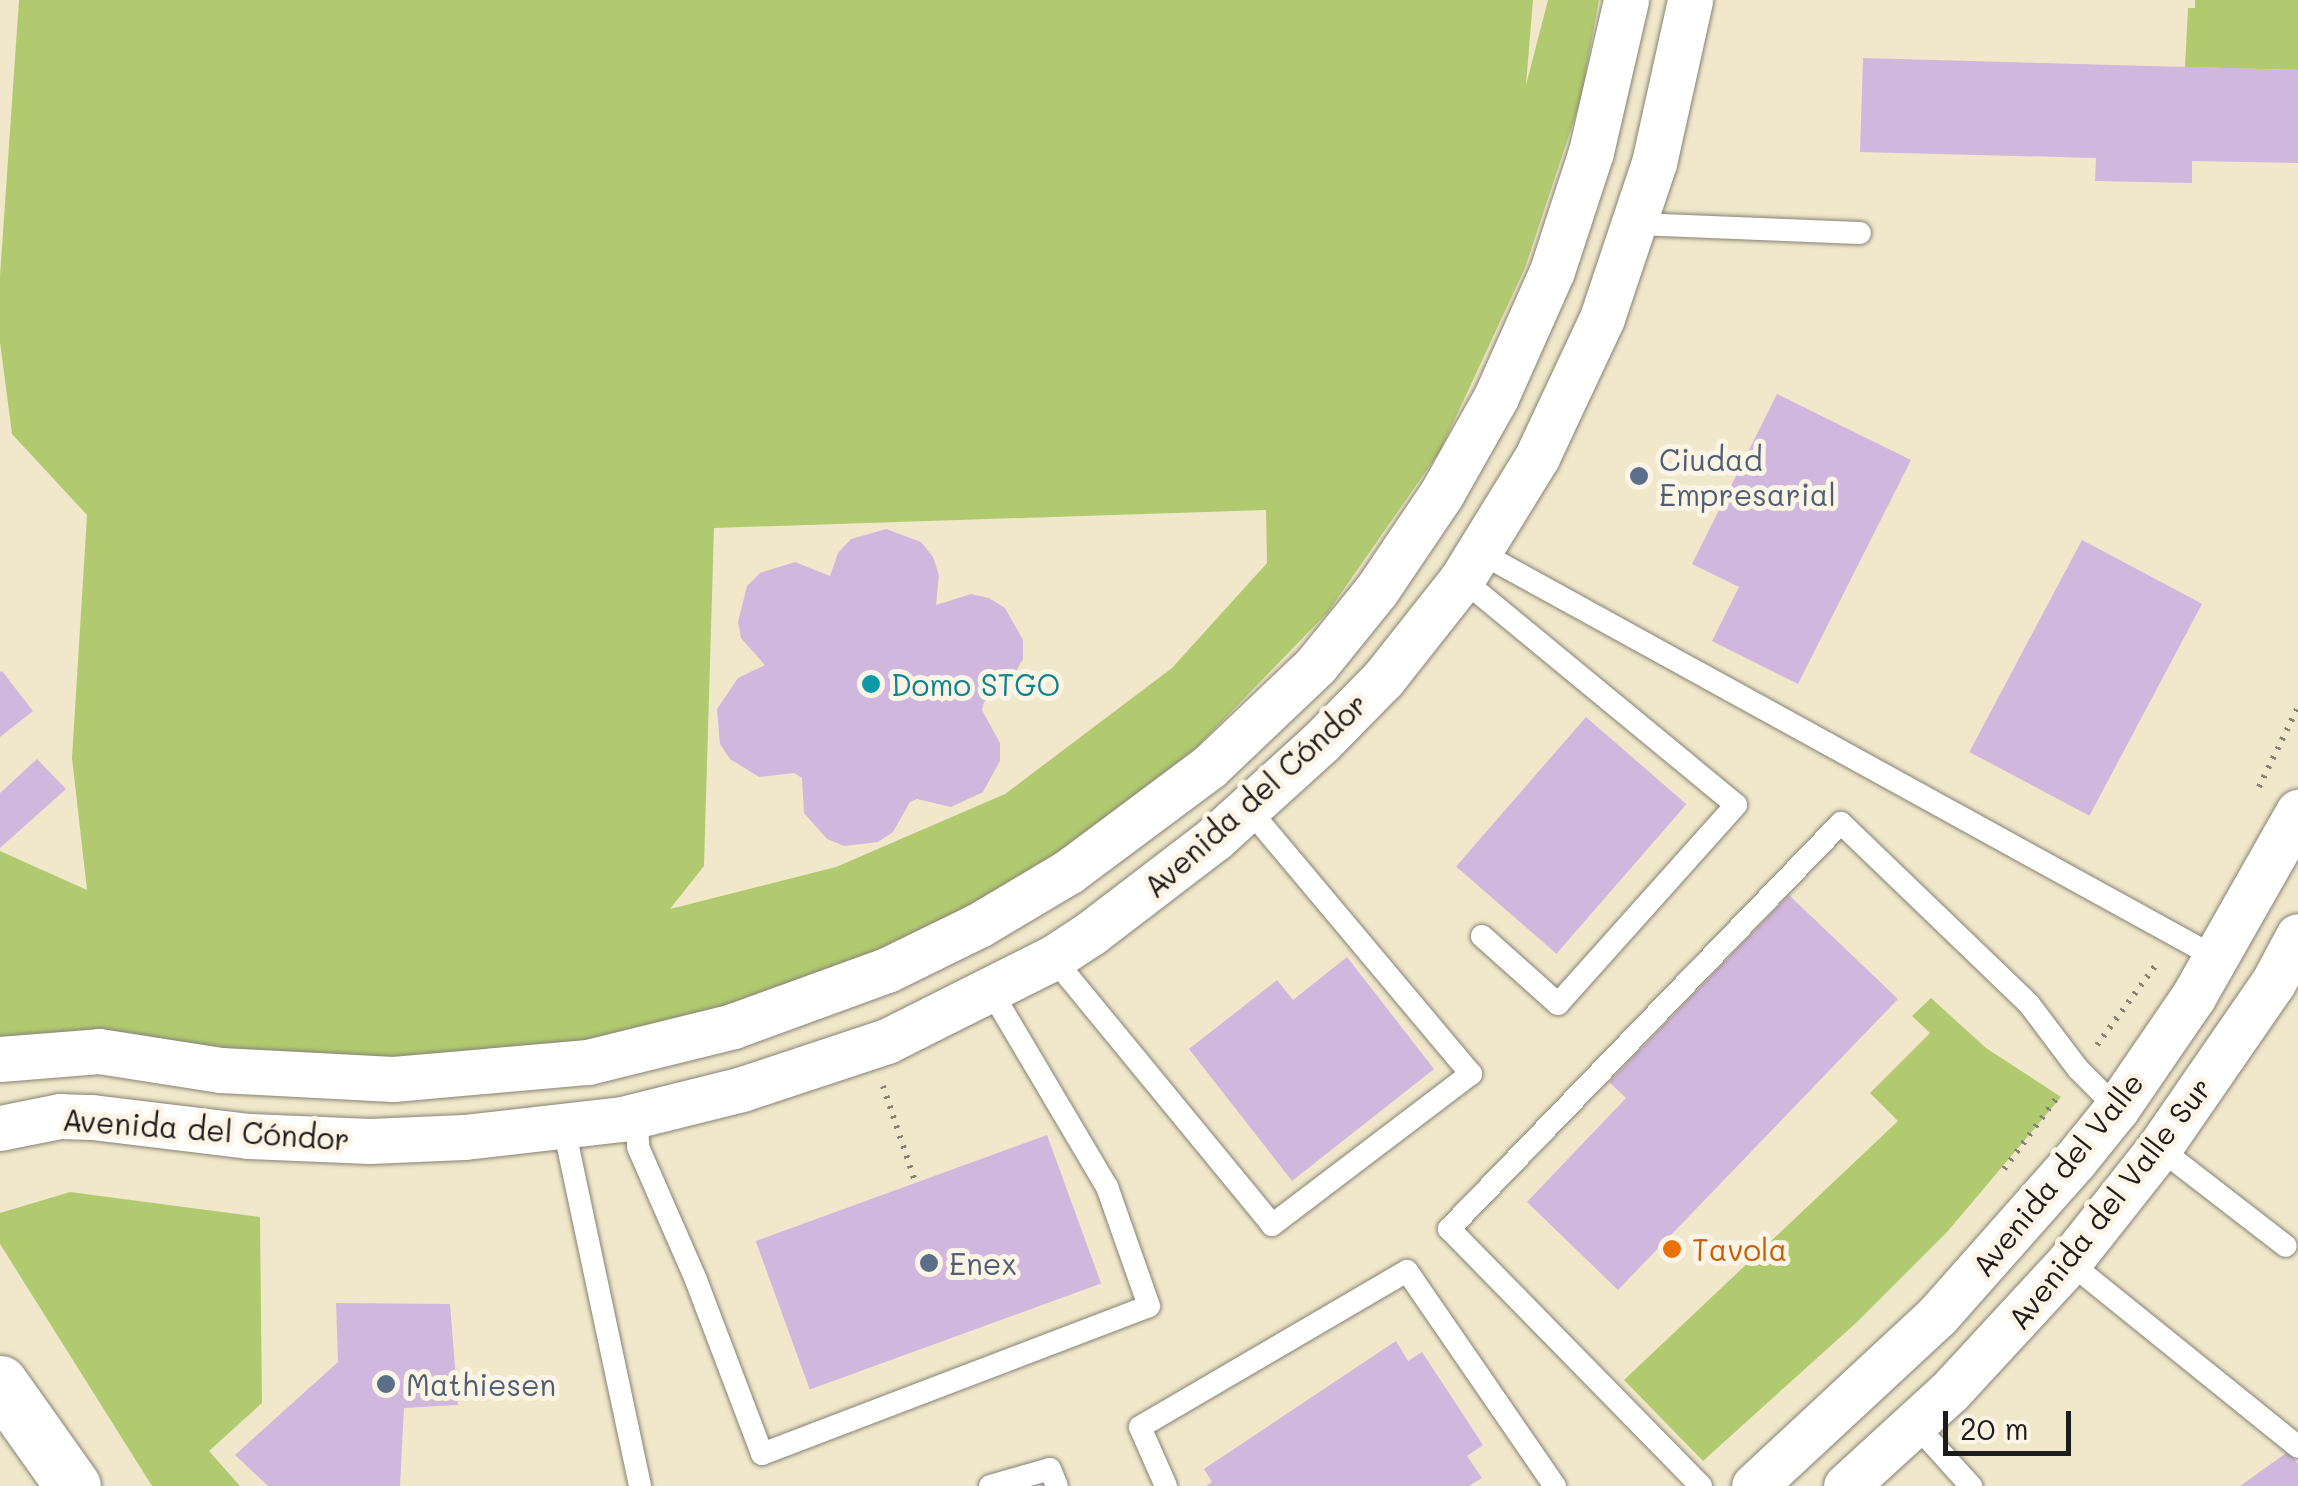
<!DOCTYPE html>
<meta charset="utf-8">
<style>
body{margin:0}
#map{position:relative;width:2298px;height:1486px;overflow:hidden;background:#f1e8cc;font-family:Mali,sans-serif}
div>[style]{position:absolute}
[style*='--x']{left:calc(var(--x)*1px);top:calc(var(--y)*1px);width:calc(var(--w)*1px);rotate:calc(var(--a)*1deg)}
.green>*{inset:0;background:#b1ca70}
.building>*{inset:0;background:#d0b7de;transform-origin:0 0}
.path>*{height:6px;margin-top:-3px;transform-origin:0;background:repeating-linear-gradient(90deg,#868274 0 2.5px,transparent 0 10.5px)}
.roads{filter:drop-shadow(0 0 2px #868274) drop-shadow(0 0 2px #868274)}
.lane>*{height:22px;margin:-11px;padding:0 11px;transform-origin:11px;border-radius:11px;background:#fff}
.street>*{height:45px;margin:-22.5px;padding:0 22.5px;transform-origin:22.5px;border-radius:22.5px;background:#fff}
.secondary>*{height:55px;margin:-27.5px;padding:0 27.5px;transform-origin:27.5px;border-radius:27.5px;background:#fff}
.dots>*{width:28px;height:28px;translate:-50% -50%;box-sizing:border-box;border:5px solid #fcf5e5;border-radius:50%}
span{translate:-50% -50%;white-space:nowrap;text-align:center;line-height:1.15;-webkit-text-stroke:10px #fcf5e5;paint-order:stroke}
.service-label{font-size:30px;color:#4e5e75}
.left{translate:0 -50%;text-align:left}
.culture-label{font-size:30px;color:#0d838f}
.street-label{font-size:30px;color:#1c1c1c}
.food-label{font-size:30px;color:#c56008}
.scale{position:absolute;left:1943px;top:1411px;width:128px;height:45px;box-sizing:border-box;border:5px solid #1c1c1c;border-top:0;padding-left:12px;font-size:30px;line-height:35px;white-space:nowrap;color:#1c1c1c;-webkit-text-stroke:8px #fcf5e5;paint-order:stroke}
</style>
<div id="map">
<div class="green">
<div style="clip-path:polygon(evenodd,19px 0,1533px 0,1526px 85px,1548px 0,1599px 0,1581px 99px,1525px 268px,1440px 451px,1328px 612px,1196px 748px,1073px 843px,937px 925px,836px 973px,702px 1021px,467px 1063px,0 1042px,0 851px,87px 890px,72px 758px,87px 515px,12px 434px,0 342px,0 276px,19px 0,1266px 510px,1267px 563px,1172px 668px,1005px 794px,836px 867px,670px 909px,704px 866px,714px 528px,1266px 510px)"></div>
<div style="clip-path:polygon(2195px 0,2298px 0,2298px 70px,2185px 67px,2188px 8px,2195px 8px)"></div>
<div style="clip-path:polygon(1931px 998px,1986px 1048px,2061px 1097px,1948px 1231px,1856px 1323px,1703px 1461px,1624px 1380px,1898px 1121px,1870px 1093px,1930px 1033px,1912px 1016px)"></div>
<div style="clip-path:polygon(70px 1192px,260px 1217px,262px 1403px,209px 1451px,240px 1486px,152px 1486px,0 1244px,0 1213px)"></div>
</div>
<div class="building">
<div style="clip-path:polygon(1863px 58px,2298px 70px,2298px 163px,2192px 161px,2192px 183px,2095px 181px,2096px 158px,1860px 152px)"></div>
<div style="clip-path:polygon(1777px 394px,1911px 460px,1798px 684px,1712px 641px,1739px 587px,1692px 564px)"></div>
<div style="clip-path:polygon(886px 529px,921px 542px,933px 557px,939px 575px,936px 605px,971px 594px,989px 598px,1005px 608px,1023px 640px,1023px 659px,1005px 690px,984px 702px,982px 710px,1000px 743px,1000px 761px,983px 792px,951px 807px,917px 799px,910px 802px,893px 832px,878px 842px,844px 846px,827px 839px,804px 813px,802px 778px,794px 773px,759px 777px,730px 759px,720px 744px,717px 709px,738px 678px,765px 665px,741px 638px,738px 622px,747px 586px,760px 573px,795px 562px,830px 576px,838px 553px,851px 539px)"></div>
<div style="left:2082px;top:540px;width:136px;height:240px;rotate:28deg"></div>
<div style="clip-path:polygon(2px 671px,33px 711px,0 737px,0 672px)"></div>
<div style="left:1586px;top:717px;width:133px;height:198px;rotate:41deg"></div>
<div style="clip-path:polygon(37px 759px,66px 789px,0 848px,0 793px)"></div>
<div style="clip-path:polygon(1789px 895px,1898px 999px,1618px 1290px,1527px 1202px,1626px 1098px,1609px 1082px)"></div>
<div style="clip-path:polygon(1347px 957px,1434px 1069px,1292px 1181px,1189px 1049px,1277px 980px,1293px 1000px)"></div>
<div style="left:1047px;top:1135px;width:158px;height:310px;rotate:70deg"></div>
<div style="clip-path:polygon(336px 1303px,450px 1304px,458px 1405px,404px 1408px,400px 1486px,268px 1486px,235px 1455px,338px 1362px)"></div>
<div style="clip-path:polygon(1396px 1341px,1408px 1361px,1422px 1352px,1483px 1445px,1467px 1456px,1482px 1478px,1469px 1486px,1206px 1486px,1212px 1482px,1204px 1469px)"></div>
<div style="clip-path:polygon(2289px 1451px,2298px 1464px,2298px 1486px,2240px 1486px)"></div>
</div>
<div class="path">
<div style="--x:2259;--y:787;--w:89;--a:-64"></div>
<div style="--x:2097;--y:1045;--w:103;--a:-53.7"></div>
<div style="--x:883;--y:1086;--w:103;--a:71.4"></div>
<div style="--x:2004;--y:1169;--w:92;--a:-53.4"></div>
</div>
<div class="roads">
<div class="lane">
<div style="--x:1636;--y:224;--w:224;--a:2.3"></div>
<div style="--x:1479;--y:552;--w:842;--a:28.82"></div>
<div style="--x:1462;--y:579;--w:355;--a:39.5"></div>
<div style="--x:1736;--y:805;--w:267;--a:131.8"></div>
<div style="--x:1558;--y:1004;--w:102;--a:-138.2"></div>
<div style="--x:1053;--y:958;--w:345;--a:50.6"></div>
<div style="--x:1272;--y:1225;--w:250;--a:-37.2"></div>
<div style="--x:1471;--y:1074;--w:346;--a:-130"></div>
<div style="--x:637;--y:1115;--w:32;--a:88"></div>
<div style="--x:638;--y:1147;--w:145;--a:66.4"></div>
<div style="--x:696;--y:1280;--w:186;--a:69.2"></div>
<div style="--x:762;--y:1454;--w:414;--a:-20.9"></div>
<div style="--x:1149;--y:1306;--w:126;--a:-109.4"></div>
<div style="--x:1107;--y:1187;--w:228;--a:-120.6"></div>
<div style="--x:564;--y:1128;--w:366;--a:78"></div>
<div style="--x:2159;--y:1148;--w:160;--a:37.7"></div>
<div style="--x:2069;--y:1262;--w:294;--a:38.9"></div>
<div style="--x:1915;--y:1424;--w:84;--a:47.9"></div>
<div style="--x:990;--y:1486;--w:62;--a:-15.8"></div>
<div style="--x:1050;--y:1469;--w:18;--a:68"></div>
<div style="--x:1166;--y:1486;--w:64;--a:-113.8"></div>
<div style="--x:1140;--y:1427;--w:309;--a:-30.3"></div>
<div style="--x:1407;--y:1271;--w:261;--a:55.5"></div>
<div style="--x:1701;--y:1486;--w:360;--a:-134.4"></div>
<div style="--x:1449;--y:1229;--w:564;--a:-46.01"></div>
<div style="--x:1841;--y:823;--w:261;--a:43.9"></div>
<div style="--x:2029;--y:1004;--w:81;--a:53"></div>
<div style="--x:2078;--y:1069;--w:55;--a:45"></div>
</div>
<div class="street">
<div style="--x:0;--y:1059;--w:99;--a:-4.6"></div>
<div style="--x:99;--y:1051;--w:123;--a:8.9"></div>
<div style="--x:221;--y:1070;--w:172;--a:3"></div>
<div style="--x:393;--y:1079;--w:196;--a:-5"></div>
<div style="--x:588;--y:1062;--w:149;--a:-13.9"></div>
<div style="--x:733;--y:1026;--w:164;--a:-20"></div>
<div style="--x:887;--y:970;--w:102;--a:-26.1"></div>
<div style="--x:979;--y:925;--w:104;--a:-30.8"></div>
<div style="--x:1068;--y:872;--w:176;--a:-36.7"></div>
<div style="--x:1209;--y:767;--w:148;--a:-43.6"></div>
<div style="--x:1316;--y:665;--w:95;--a:-51"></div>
<div style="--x:1376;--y:591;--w:118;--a:-56"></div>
<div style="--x:1442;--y:493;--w:110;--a:-60.6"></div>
<div style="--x:1496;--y:397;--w:138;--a:-66"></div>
<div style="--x:1552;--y:271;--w:125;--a:-71.9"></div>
<div style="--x:1591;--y:152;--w:156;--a:-77"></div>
<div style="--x:0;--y:1128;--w:61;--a:-11.3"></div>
<div style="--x:60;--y:1116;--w:32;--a:2"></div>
<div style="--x:92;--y:1117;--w:158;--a:6.9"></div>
<div style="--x:249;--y:1136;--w:121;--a:2.4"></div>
<div style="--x:370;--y:1141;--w:94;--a:-2.4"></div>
<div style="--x:464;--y:1137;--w:159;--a:-6.5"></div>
<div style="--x:622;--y:1119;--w:124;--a:-14"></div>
<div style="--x:742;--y:1089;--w:153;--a:-18.3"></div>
<div style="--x:887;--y:1041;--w:186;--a:-26.6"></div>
<div style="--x:1053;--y:958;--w:45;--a:-33.3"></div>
<div style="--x:1091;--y:933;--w:155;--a:-37.4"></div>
<div style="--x:1214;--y:839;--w:143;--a:-42.2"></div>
<div style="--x:1320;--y:743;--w:90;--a:-45.5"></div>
<div style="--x:1383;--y:679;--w:127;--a:-51.7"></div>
<div style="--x:1462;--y:579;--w:143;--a:-58.4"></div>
<div style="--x:1537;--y:457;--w:153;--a:-64.9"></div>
<div style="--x:1602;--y:318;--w:163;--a:-71.5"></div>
<div style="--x:1654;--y:163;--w:167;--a:-77.5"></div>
<div style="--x:1754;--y:1486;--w:250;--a:-42.9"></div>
<div style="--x:1937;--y:1316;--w:208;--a:-48.5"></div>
<div style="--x:2075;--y:1160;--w:67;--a:-51.1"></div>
<div style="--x:2117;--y:1108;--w:135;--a:-55.6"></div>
<div style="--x:2193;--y:997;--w:213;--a:-60.4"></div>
<div style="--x:1846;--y:1486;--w:141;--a:-42.4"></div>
<div style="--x:1950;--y:1391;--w:176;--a:-47.3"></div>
<div style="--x:2069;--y:1262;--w:145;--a:-51.7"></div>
<div style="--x:2159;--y:1148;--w:201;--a:-55.4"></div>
<div style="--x:2273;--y:983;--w:53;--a:-62"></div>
</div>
<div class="secondary">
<div style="--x:0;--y:1383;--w:126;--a:54.7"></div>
</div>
</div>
<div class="dots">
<div style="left:1639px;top:476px;background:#5c6f8a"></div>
<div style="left:871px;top:684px;background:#0f9aa8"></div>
<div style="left:1672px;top:1249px;background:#e8710a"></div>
<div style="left:929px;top:1263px;background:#5c6f8a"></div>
<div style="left:386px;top:1384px;background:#5c6f8a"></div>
</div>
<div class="service-label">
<span class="left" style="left:1659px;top:476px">Ciudad<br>Empresarial</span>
<span class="left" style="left:949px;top:1263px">Enex</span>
<span class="left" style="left:406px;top:1384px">Mathiesen</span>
</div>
<div class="culture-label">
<span class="left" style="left:891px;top:684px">Domo STGO</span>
</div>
<div class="street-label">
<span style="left:1255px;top:795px;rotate:-42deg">Avenida del Cóndor</span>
<span style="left:206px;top:1129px;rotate:4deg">Avenida del Cóndor</span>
<span style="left:2057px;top:1174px;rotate:-51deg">Avenida del Valle</span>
<span style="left:2109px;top:1203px;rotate:-52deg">Avenida del Valle Sur</span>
</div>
<div class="food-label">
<span class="left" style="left:1692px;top:1249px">Tavola</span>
</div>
<div class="scale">20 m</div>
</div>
